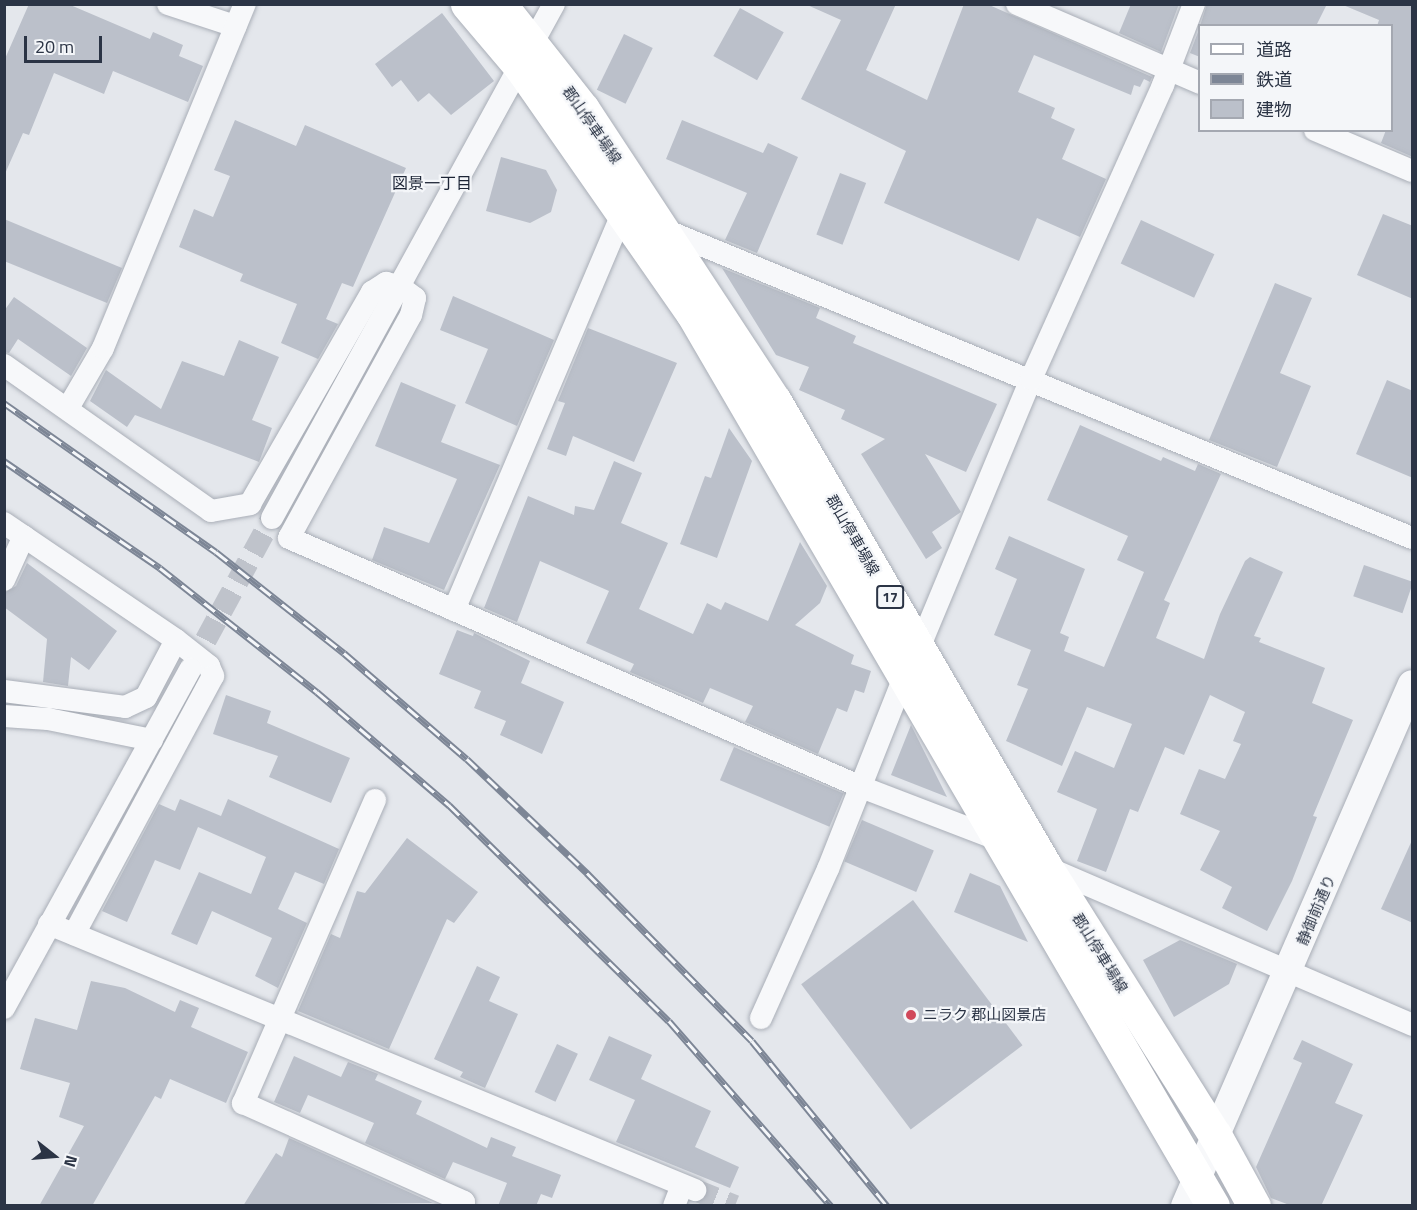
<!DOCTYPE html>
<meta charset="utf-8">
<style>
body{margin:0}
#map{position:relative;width:1417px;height:1210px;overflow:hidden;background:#e4e7ec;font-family:"Titillium Web","Noto Sans JP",sans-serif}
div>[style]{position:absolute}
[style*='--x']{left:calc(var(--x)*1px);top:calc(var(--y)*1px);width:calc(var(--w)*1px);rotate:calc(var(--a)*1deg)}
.building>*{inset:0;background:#bbc0ca;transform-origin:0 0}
.minor-tunnel>*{height:22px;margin-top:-11px;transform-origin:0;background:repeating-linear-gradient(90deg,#bfc3cb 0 22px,transparent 0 33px)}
.roads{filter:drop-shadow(0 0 2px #a9aeb7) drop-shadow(0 0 2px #a9aeb7)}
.minor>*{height:22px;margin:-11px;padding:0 11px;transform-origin:11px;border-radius:11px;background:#f7f8fa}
.tertiary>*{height:28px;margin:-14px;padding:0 14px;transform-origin:14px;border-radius:14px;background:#f7f8fa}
.primary>*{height:33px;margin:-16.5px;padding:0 16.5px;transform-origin:16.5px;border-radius:16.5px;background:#fff}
.rail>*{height:7px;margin-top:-3.5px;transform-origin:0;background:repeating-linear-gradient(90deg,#f4f6f9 0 14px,#7d8696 0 28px);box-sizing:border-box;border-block:2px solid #7d8696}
.dots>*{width:16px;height:16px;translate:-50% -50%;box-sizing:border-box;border:3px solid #f4f6f9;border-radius:50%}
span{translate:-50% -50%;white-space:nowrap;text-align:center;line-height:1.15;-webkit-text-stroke:4.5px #f4f6f9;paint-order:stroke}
.shield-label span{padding:2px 4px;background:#f4f6f9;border:2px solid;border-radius:4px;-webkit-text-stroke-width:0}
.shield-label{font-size:14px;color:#2b3445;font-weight:700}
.street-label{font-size:15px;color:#2b3445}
.poi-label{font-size:15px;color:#2b3445}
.left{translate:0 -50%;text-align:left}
.neighbourhood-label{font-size:16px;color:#1d2536}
.frame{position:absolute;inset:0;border:6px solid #2b3445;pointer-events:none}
.legend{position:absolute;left:1198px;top:24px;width:195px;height:108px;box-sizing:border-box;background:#f4f6f9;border:2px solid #a4a8b1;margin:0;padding:8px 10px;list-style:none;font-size:18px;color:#2b3445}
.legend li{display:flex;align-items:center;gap:12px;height:30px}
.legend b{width:30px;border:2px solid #a4a8b1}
.north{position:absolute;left:24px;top:1126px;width:60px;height:60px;-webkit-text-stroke:4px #f4f6f9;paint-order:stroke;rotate:107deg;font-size:16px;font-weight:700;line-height:24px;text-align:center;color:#2b3445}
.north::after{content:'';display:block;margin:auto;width:21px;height:27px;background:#2b3445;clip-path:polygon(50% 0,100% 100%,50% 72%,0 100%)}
.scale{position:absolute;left:24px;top:36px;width:78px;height:27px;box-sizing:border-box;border:3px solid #2b3445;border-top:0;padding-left:8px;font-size:18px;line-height:21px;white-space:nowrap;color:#2b3445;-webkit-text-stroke:4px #f4f6f9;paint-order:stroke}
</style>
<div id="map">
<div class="building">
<div style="clip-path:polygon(29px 4px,68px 4px,150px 39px,153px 32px,183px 45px,179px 56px,203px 66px,188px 102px,113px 71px,104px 94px,54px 73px,29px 135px,23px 133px,4px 176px,4px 61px)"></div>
<div style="clip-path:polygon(805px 4px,896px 4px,866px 70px,927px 100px,964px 4px,987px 4px,1152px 77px,1150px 82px,1144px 79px,1140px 87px,1134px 85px,1131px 95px,1034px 55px,1018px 92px,1055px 108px,1051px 118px,1075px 129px,1062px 159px,1106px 179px,1080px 237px,1037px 218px,1019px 261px,884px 203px,906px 151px,801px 99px,841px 20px)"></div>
<div style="clip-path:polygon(1131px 4px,1179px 4px,1161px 52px,1119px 33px)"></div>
<div style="clip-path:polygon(1207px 4px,1327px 4px,1316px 26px,1200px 26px)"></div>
<div style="clip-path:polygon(1413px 4px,1413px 157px,1381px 143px,1386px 130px,1392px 130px,1392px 26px,1377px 26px,1379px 20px,1343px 5px)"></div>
<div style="left:740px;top:8px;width:50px;height:55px;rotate:29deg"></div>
<div style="clip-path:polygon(442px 13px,494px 81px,451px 115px,429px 93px,418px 102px,401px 80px,392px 87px,375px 64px)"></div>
<div style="clip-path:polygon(1200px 27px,1200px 57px,1190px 53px)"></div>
<div style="left:624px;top:34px;width:32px;height:62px;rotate:26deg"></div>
<div style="clip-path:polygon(235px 120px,296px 146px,305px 125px,406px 168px,353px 287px,342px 283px,326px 319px,338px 324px,318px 359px,281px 343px,297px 304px,240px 281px,243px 274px,179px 247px,194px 209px,213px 217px,230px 176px,214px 170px)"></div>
<div style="clip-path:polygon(682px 120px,763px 153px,768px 143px,798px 157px,757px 253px,725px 240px,747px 193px,666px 159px)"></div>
<div style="clip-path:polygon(501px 157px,546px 170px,557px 190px,551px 212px,530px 223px,486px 211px)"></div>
<div style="left:840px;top:173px;width:28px;height:66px;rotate:21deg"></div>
<div style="clip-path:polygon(1383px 214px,1413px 226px,1413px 299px,1357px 275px)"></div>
<div style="clip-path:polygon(4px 219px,122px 268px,107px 303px,4px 261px)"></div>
<div style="left:1141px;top:220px;width:81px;height:48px;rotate:25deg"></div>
<div style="clip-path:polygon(722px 268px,820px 308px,816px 318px,856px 336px,853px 343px,997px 404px,966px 472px,925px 454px,961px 512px,932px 532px,942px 548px,926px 559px,861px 454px,885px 439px,841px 419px,845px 410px,799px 390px,809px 367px,776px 355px)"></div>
<div style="clip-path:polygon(1275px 283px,1312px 298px,1280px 373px,1311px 386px,1277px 467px,1209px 440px)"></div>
<div style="clip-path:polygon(453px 296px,554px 340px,517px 426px,465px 403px,488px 349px,440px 330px)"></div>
<div style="clip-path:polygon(14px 297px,87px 348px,71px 376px,18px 339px,9px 353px,4px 352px,4px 311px)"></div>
<div style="clip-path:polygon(588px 328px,677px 363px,634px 462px,573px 436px,566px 456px,547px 449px,565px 403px,558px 401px)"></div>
<div style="clip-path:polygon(239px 340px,279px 357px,252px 420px,272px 428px,259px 462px,135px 415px,127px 427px,90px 401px,106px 370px,161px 409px,182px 361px,224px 376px)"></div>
<div style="clip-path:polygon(1387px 380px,1413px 391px,1413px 478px,1356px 454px)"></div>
<div style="clip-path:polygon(401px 382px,456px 405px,441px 442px,500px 465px,444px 590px,372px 560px,384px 527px,429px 543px,457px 479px,375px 446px)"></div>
<div style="clip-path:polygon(1080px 425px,1161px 461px,1163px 457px,1195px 471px,1198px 464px,1221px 474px,1164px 600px,1170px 603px,1156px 638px,1204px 659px,1220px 614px,1245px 561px,1250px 557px,1283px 572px,1254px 636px,1261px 638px,1259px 642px,1325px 668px,1312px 703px,1353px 720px,1313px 816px,1317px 817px,1292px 881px,1267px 931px,1222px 908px,1232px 887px,1200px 870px,1220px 831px,1180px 814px,1199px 769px,1225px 779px,1241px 744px,1233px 741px,1245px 712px,1210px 695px,1184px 755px,1165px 747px,1138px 812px,1130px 809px,1106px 872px,1077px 861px,1097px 809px,1057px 792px,1075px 751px,1114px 768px,1132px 724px,1087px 707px,1062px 766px,1006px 741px,1028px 689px,1017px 685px,1031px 650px,994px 635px,1017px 579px,995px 569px,1009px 536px,1085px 569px,1060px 633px,1069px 637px,1064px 651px,1104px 667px,1144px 572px,1117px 560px,1128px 536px,1047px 500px)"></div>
<div style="clip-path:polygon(729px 428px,752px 461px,717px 558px,680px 544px,705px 476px,711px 478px)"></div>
<div style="clip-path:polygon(614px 461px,642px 473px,621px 523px,668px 543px,639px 609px,693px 634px,707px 603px,721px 610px,725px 602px,768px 621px,800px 542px,827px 586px,820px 603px,795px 625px,854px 655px,851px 664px,871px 671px,864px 693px,855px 690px,847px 712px,837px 708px,818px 754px,745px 722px,753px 706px,710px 688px,703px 703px,630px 672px,634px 664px,586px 643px,609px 591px,540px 561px,517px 622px,484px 608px,528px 496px,574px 515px,575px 506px,594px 510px)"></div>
<div style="clip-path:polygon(27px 563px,117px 631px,89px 670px,71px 657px,68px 686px,43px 682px,47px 639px,4px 607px,4px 593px,16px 586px)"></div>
<div style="left:1364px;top:565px;width:52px;height:33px;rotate:19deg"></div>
<div style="clip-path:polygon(457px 630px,473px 636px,474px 633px,530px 661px,521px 683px,564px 702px,542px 754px,500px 735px,506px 721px,474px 708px,481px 691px,439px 674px)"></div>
<div style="clip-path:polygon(226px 695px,271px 711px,267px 723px,350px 758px,331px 803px,269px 777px,278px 756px,213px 734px)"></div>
<div style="clip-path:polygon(911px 725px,947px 797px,891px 775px)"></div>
<div style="left:734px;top:747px;width:119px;height:36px;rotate:23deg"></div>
<div style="clip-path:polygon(180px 799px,221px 816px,228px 799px,339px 849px,324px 884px,295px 872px,278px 909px,307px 923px,278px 988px,255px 976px,272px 938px,212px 911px,197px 945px,171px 934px,199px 872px,251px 894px,266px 857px,198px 827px,180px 870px,155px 860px,127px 922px,102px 911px,159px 804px,175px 811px)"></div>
<div style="left:862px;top:820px;width:78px;height:45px;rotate:23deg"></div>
<div style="clip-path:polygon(407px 838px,478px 892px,454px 923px,447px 919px,389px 1049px,298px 1011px,331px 934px,340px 938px,357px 891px,365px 893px)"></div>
<div style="clip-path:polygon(1413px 838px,1413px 923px,1381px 909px)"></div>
<div style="clip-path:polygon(970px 873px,1000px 886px,1028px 942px,954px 912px)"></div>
<div style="left:913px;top:900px;width:182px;height:140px;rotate:53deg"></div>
<div style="clip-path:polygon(1180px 940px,1237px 964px,1229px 984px,1174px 1017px,1143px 960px)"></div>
<div style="clip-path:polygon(477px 966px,500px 977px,489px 1001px,518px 1014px,485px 1088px,460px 1077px,463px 1072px,434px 1059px)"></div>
<div style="clip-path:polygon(91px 981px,125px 988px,175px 1012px,180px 1000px,199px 1008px,191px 1027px,248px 1052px,226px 1103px,170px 1079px,161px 1099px,155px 1096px,92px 1206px,39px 1206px,84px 1126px,59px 1117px,70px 1083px,20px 1069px,35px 1018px,77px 1030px)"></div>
<div style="clip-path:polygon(609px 1036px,652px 1055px,641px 1079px,711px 1111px,695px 1147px,739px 1167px,730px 1188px,616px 1142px,635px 1100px,589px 1080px)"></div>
<div style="clip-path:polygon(1302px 1040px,1353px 1064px,1335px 1103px,1363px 1115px,1321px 1206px,1292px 1206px,1271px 1198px,1256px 1167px,1302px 1063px,1293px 1059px)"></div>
<div style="left:557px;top:1044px;width:23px;height:53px;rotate:25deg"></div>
<div style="clip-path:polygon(294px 1056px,341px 1077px,348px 1062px,378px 1074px,375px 1080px,422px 1101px,416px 1114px,487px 1148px,491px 1137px,516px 1147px,512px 1156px,561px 1175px,552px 1198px,541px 1194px,536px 1206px,498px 1206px,507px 1183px,453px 1162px,445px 1179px,365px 1143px,374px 1123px,308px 1095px,300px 1113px,274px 1102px)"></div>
<div style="clip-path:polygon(289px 1138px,433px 1203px,243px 1206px,276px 1153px,282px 1157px)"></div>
</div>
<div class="minor-tunnel">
<div style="--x:190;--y:669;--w:172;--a:-61.5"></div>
<div style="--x:695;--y:1190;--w:43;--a:21.8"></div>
</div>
<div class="roads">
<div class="minor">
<div style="--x:168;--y:4;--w:71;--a:18.2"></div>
<div style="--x:1017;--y:4;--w:199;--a:23.3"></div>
<div style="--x:1315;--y:130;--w:105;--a:22.9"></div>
<div style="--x:665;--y:230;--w:808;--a:22.41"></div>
<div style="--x:4;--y:365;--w:253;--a:35.2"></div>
<div style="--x:211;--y:511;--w:40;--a:-10"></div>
<div style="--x:250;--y:504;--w:245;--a:-60.1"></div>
<div style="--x:372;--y:292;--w:17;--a:-33"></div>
<div style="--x:386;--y:283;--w:13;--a:13"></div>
<div style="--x:399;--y:286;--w:20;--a:37"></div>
<div style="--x:415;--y:298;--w:17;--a:103"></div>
<div style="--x:411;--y:315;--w:254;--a:118.7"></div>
<div style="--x:289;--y:538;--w:624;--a:23.52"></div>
<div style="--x:861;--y:787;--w:151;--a:21"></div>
<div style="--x:68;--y:408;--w:69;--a:-59.7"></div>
<div style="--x:103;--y:348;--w:372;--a:-67.6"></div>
<div style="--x:272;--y:518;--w:586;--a:-61.25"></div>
<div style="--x:4;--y:523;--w:208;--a:34.2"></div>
<div style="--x:176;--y:640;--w:42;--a:38.2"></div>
<div style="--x:209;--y:666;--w:11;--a:68"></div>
<div style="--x:213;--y:676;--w:293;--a:118.3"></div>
<div style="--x:4;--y:580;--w:48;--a:-65.6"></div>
<div style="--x:454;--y:610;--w:432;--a:-67"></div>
<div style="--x:919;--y:648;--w:291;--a:-67.4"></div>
<div style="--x:1031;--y:379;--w:322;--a:-65.8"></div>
<div style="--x:1163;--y:85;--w:87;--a:-69.1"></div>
<div style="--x:4;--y:691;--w:122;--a:7.5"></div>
<div style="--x:125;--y:707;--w:23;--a:-25"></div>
<div style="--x:146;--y:697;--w:64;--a:-62.2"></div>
<div style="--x:4;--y:716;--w:44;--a:3.9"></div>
<div style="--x:48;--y:719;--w:106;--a:11.4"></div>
<div style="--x:375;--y:800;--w:331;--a:113.5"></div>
<div style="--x:243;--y:1103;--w:242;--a:24.1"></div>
<div style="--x:464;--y:1202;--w:4;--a:117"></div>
<div style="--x:1046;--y:867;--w:399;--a:23.3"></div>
<div style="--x:49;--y:924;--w:699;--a:22.38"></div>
<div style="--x:4;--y:1008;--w:387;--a:-61.2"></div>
<div style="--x:761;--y:1018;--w:163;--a:-65.8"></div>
<div style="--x:828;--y:869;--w:206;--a:-68.4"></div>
<div style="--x:674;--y:1206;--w:22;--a:-69"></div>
</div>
<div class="tertiary">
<div style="--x:1185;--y:1206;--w:569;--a:-66.5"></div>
</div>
<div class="primary">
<div style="--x:467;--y:4;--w:84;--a:49.8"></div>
<div style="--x:521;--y:68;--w:299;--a:55.1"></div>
<div style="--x:692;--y:313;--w:1034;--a:59.74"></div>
<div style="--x:500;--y:4;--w:134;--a:51.7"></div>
<div style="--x:583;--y:109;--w:349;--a:56.7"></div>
<div style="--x:775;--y:401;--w:539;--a:59.82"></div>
<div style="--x:1046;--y:867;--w:317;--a:57.8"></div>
<div style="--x:1215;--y:1135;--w:81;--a:61.2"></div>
</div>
</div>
<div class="rail">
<div style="--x:4;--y:403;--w:259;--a:35.1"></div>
<div style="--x:216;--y:552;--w:163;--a:38.3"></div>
<div style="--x:344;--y:653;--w:162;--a:40.8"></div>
<div style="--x:467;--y:759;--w:166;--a:43.5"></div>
<div style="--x:587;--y:873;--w:235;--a:45.5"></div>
<div style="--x:752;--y:1041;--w:213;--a:50.7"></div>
<div style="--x:4;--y:461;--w:189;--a:34.4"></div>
<div style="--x:160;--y:568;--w:200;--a:38.3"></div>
<div style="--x:317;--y:692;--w:174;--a:40.6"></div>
<div style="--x:449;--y:805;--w:308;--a:44.5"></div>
<div style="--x:669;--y:1021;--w:246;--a:48.8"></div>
</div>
<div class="dots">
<div style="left:911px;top:1015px;background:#d1495b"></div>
</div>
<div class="shield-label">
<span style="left:890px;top:597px">17</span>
</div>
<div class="street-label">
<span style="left:592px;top:125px;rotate:55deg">郡山停車場線</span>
<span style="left:853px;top:535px;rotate:60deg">郡山停車場線</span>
<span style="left:1316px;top:910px;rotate:-67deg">静御前通り</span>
<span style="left:1100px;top:953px;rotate:58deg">郡山停車場線</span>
</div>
<div class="poi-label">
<span class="left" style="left:923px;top:1015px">ニラク 郡山図景店</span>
</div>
<div class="neighbourhood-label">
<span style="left:432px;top:183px">図景一丁目</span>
</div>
<div class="frame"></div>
<ul class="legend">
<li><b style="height:8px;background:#fff"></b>道路</li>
<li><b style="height:8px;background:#7d8696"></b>鉄道</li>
<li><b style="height:16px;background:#bbc0ca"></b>建物</li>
</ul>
<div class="north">N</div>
<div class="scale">20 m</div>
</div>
